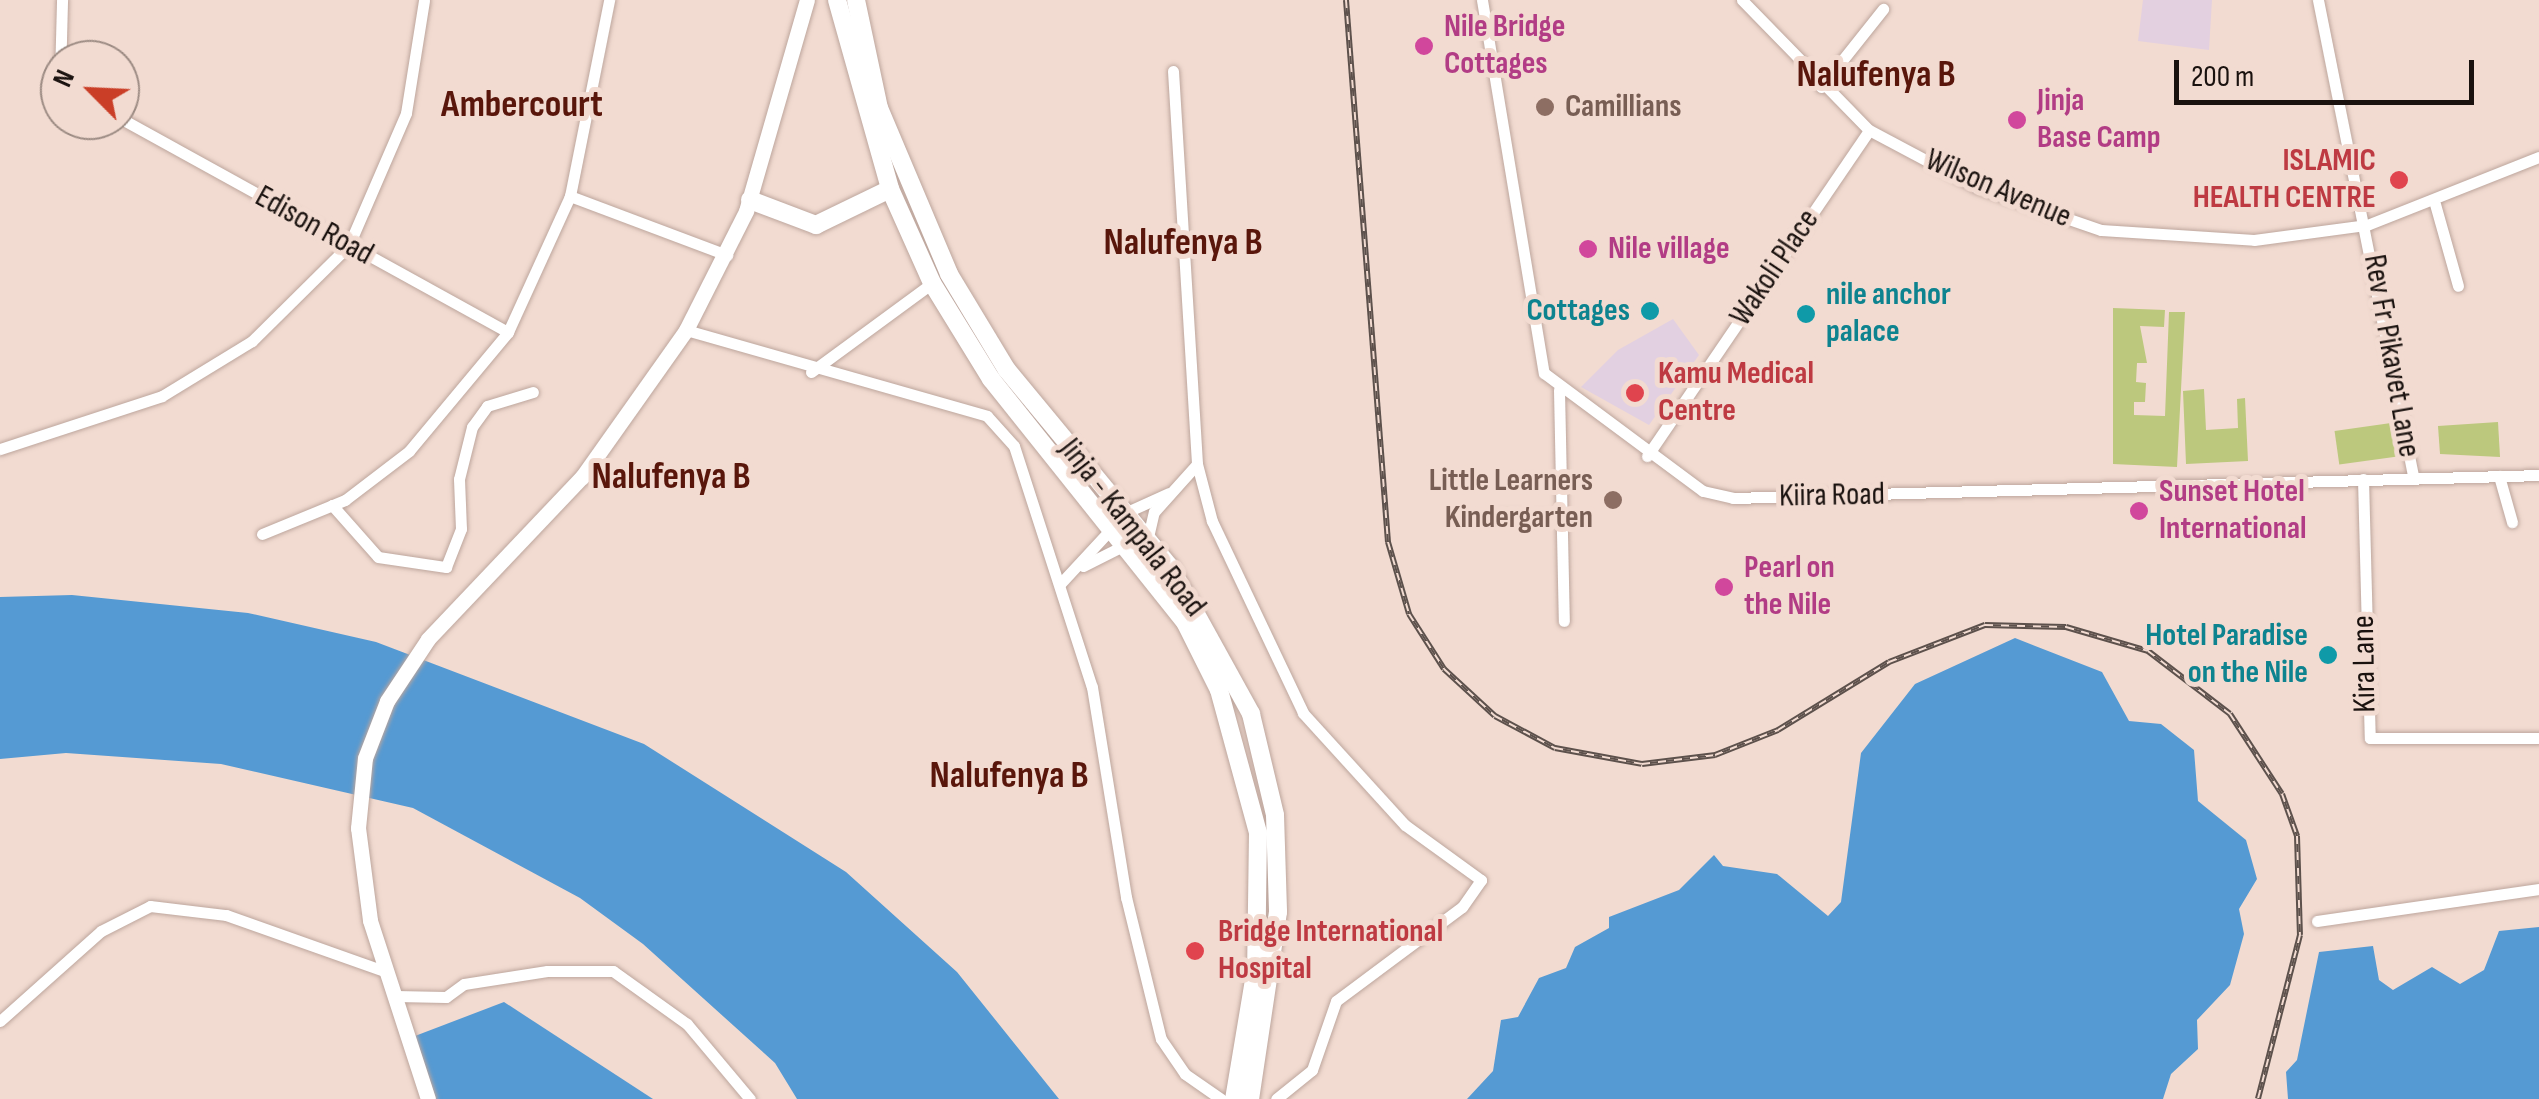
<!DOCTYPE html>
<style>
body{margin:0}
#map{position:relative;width:2539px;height:1099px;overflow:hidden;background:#f2dbd1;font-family:"Sofia Sans Condensed",sans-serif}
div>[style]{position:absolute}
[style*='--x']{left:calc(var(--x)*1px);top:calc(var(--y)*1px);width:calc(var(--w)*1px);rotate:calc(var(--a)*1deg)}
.education>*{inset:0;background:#e3d0e0}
.medical>*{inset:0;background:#e2d0e1}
.green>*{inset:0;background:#bcc87d;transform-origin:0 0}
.water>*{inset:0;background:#559ad3}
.roads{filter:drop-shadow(0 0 2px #bda69d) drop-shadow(0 0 2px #bda69d)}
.minor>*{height:11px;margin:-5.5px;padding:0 5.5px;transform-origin:5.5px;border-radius:5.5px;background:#fff}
.secondary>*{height:15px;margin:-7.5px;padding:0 7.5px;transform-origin:7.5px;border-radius:7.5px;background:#fff}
.trunk>*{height:18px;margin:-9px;padding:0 9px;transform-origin:9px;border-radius:9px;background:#fff}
.rail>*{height:6px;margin-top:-3px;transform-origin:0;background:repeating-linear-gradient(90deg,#f2dbd1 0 8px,#5d514c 0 16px);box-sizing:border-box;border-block:2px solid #5d514c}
.dots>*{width:28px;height:28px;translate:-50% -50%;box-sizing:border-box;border:5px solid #f2dbd1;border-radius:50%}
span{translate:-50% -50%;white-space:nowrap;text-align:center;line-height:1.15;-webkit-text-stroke:10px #f2dbd1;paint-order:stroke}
.hotel-label{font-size:32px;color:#b23c85;font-weight:700}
.left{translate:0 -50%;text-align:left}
.education-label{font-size:32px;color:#785e54;font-weight:700}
.right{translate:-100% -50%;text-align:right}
.health-label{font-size:32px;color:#be3a42;font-weight:700}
.street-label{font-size:32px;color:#1a120f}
.culture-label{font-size:32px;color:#0d838f;font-weight:700}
.quarter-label{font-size:38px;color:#59160b;font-weight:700}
.north{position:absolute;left:40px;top:40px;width:100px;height:100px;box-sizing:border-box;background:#f2dbd1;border:2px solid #9c8b83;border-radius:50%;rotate:294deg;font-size:28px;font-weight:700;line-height:40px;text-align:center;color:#1a120f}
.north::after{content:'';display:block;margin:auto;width:35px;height:45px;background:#ca3e27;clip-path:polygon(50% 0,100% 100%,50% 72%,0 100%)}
.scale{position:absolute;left:2174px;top:60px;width:300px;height:45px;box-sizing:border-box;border:5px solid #1a120f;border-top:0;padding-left:12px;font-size:30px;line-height:35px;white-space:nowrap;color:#1a120f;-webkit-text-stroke:8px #f2dbd1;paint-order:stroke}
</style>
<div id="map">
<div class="education">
<div style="clip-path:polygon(2143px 0,2212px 0,2209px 50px,2138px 41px)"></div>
</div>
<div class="medical">
<div style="clip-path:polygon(1673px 319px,1699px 355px,1649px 425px,1581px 387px,1618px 350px)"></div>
</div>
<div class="green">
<div style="clip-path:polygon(2113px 308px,2165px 310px,2164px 327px,2140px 326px,2147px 363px,2137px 363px,2136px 382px,2146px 383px,2145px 402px,2134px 402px,2134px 415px,2165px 416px,2169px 312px,2185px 312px,2177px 467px,2113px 464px)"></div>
<div style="clip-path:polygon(2204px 389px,2206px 430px,2238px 428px,2237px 399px,2245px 398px,2248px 461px,2186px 464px,2183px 391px)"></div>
<div style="clip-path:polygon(2498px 422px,2500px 457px,2440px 454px,2438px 426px)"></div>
<div style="left:2391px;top:423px;width:34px;height:57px;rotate:82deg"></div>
</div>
<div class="water">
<div style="clip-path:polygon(72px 595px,248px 613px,376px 642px,644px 744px,846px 872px,957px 972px,1059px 1099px,797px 1099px,775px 1063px,643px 944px,580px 898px,413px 808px,221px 764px,66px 753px,0 759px,0 597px)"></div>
<div style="clip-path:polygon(2015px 638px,2102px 672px,2129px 721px,2161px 724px,2194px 750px,2198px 801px,2246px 840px,2257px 879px,2239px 909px,2244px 934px,2230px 985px,2197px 1020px,2198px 1049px,2171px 1074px,2163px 1099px,1467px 1099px,1493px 1071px,1501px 1020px,1518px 1017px,1539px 978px,1566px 968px,1575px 947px,1609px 928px,1609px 917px,1679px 890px,1714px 855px,1723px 866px,1777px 874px,1828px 916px,1841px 902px,1861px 753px,1915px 684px)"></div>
<div style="clip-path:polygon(2539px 927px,2539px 1099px,2288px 1099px,2286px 1072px,2297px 1060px,2319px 952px,2373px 946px,2379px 980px,2393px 990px,2432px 967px,2460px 984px,2484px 970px,2499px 931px)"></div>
<div style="clip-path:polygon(504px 1002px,653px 1099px,436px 1099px,415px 1036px)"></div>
</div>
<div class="roads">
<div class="minor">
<div style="--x:1482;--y:0;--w:378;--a:80.6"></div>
<div style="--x:1544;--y:373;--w:198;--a:36.6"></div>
<div style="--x:1703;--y:491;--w:31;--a:13"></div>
<div style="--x:1733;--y:498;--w:806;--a:-1.63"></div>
<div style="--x:1742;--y:0;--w:182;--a:45.7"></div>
<div style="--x:1869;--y:130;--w:121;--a:28"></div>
<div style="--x:1976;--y:187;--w:132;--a:19"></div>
<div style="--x:2101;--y:230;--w:153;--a:3.7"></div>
<div style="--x:2254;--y:240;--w:114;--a:-7.6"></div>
<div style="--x:2367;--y:225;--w:185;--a:-21.6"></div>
<div style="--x:2318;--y:0;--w:486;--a:78.7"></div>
<div style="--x:1173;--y:71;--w:394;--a:86.5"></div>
<div style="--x:1197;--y:464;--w:59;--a:75.3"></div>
<div style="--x:1212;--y:521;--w:212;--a:64.6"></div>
<div style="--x:1303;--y:713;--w:151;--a:47.7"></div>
<div style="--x:1405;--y:825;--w:94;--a:35.9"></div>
<div style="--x:1481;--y:880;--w:33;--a:125"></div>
<div style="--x:1462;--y:907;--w:157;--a:143.3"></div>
<div style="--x:1336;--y:1001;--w:73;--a:109.2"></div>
<div style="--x:1312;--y:1070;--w:46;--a:141.1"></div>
<div style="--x:60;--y:78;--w:78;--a:-88.5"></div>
<div style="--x:1821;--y:87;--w:100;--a:-51.5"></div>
<div style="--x:120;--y:118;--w:443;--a:28.9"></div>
<div style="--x:570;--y:196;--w:168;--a:20.6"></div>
<div style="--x:2435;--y:204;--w:85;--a:74.3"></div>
<div style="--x:686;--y:330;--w:313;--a:15.9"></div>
<div style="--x:987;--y:416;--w:40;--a:48"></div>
<div style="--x:1014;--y:446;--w:253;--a:72.1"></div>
<div style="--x:1092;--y:687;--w:213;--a:80.8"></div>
<div style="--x:1126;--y:897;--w:146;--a:76.2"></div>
<div style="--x:1161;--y:1039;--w:42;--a:55.6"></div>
<div style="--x:1185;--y:1074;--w:44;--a:34.8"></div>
<div style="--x:811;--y:372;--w:150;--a:-36.3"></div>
<div style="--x:1559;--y:390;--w:231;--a:88.8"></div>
<div style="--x:0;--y:449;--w:170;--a:-18.1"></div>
<div style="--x:162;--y:396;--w:105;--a:-31.4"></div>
<div style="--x:252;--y:341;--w:136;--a:-44.7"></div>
<div style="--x:349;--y:245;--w:144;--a:-66.6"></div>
<div style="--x:406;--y:113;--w:114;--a:-80.9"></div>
<div style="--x:1647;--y:456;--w:394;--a:-55.7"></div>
<div style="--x:2499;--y:476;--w:48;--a:74.2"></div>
<div style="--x:2363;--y:479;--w:259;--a:88.5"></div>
<div style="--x:2370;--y:738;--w:169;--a:0"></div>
<div style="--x:332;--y:505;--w:69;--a:48.5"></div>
<div style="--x:378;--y:557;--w:69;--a:8.4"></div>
<div style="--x:446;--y:567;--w:41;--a:-68.5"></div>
<div style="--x:461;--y:529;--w:50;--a:-92.3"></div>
<div style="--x:459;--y:479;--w:54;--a:-76"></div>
<div style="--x:472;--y:427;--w:26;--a:-54"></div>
<div style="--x:487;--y:406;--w:48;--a:-16.9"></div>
<div style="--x:1127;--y:512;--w:46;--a:-24.3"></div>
<div style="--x:1498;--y:516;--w:67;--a:1.7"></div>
<div style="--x:262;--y:534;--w:90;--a:-22.3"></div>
<div style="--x:345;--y:500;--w:81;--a:-37.4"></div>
<div style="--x:409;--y:451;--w:155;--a:-50.2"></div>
<div style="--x:508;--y:332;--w:149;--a:-65.5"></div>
<div style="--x:570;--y:196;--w:200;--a:-78.7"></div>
<div style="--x:1148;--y:537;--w:26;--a:-77"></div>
<div style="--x:1154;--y:512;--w:64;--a:-48.1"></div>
<div style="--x:1083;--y:566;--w:51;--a:-26.6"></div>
<div style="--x:1060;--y:584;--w:78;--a:-47.1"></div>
<div style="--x:2317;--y:921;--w:224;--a:-8.2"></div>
<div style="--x:395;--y:996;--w:51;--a:1.1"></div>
<div style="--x:446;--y:997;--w:22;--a:-36"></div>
<div style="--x:464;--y:984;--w:84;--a:-8.9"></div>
<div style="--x:547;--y:971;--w:66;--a:0"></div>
<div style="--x:613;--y:971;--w:91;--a:35.6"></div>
<div style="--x:687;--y:1024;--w:98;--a:50"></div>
<div style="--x:0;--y:1021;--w:135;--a:-41.7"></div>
<div style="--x:101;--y:931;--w:55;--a:-27"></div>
<div style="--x:150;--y:906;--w:77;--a:6.8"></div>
<div style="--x:226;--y:915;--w:171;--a:19.5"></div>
</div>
<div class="secondary">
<div style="--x:428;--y:1099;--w:188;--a:-108"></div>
<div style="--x:370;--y:920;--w:93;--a:-97.4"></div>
<div style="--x:358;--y:828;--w:70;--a:-84.3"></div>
<div style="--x:365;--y:758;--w:61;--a:-68.9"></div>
<div style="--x:387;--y:701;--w:74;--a:-56.5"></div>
<div style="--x:428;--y:639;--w:224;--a:-46.5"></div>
<div style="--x:582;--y:477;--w:180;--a:-54.7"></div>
<div style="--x:686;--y:330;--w:133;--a:-63.2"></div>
<div style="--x:746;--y:211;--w:220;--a:-73.9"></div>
</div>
<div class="trunk">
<div style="--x:837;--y:0;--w:196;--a:74.3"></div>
<div style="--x:890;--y:189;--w:103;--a:65.9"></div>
<div style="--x:932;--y:283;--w:113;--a:58.4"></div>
<div style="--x:991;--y:379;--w:311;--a:51.4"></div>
<div style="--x:1185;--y:622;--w:76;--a:63.4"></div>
<div style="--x:1219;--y:690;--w:148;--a:74.7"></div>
<div style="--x:1258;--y:833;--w:135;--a:90.8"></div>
<div style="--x:1256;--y:968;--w:133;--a:99.5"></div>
<div style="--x:856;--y:0;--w:110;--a:78"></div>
<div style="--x:879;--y:108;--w:180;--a:67.1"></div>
<div style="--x:949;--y:274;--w:112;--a:58.9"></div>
<div style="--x:1007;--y:370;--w:256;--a:50.4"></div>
<div style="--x:1170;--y:567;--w:168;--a:61.1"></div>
<div style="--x:1251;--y:714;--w:104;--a:76.6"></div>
<div style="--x:1275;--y:815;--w:97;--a:88.2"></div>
<div style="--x:1278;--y:912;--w:189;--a:98.5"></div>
<div style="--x:750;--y:200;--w:71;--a:20.7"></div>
<div style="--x:816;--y:225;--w:82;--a:-25.9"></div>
</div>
</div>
<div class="rail">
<div style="--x:1346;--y:0;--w:544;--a:85.57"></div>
<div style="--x:1388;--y:542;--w:75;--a:73.7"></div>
<div style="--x:1409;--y:614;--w:65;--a:57.5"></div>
<div style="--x:1444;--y:669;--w:69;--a:42.7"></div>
<div style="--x:1495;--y:716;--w:68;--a:28.1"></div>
<div style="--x:1555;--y:748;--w:88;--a:10.4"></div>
<div style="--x:1642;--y:764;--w:74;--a:-7"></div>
<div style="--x:1715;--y:755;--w:68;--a:-21.6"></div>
<div style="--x:1778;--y:730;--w:130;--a:-31.5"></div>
<div style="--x:1889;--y:662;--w:103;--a:-21.1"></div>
<div style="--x:1985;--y:625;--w:81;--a:1.4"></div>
<div style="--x:2066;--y:627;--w:85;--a:16.3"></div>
<div style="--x:2148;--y:651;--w:103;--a:37.5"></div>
<div style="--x:2230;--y:714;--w:95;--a:57"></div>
<div style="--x:2282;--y:794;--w:45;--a:70.3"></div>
<div style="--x:2297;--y:836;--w:99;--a:88.3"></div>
<div style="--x:2300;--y:935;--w:169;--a:104.4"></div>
</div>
<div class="dots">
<div style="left:1424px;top:46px;background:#d1479c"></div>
<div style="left:1545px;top:107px;background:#8d6e63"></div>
<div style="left:2017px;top:120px;background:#d1479c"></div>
<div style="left:2399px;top:180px;background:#e0444e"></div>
<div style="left:1588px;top:249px;background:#d1479c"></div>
<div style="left:1650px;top:311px;background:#0f9aa8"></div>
<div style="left:1806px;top:314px;background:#0f9aa8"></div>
<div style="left:1635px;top:393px;background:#e0444e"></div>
<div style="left:1613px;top:500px;background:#8d6e63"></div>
<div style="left:2139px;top:511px;background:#d1479c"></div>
<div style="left:1724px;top:587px;background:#d1479c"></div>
<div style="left:2328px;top:655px;background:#0f9aa8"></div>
<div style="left:1195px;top:951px;background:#e0444e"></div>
</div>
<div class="hotel-label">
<span class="left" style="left:1444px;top:46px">Nile Bridge<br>Cottages</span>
<span class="left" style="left:2037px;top:120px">Jinja<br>Base Camp</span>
<span class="left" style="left:1608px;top:249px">Nile village</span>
<span class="left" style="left:2159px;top:511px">Sunset Hotel<br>International</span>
<span class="left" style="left:1744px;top:587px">Pearl on<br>the Nile</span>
</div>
<div class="education-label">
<span class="left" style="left:1565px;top:107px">Camillians</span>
<span class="right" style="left:1593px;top:500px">Little Learners<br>Kindergarten</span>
</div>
<div class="health-label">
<span class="right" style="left:2376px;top:180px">ISLAMIC<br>HEALTH CENTRE</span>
<span class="left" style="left:1658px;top:393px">Kamu Medical<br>Centre</span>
<span class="left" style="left:1218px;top:951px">Bridge International<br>Hospital</span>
</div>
<div class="street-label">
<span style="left:1998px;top:189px;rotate:23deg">Wilson Avenue</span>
<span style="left:314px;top:226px;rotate:29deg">Edison Road</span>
<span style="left:1775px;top:268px;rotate:-56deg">Wakoli Place</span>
<span style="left:2391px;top:356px;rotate:80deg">Rev Fr Pikavet Lane</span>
<span style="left:1832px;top:496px;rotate:-1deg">Kiira Road</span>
<span style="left:1132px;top:528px;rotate:52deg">Jinja - Kampala Road</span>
<span style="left:2365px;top:664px;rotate:-91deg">Kira Lane</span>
</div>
<div class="culture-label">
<span class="left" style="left:1826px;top:314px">nile anchor<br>palace</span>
<span class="right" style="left:1630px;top:311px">Cottages</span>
<span class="right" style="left:2308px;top:655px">Hotel Paradise<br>on the Nile</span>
</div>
<div class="quarter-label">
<span style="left:1876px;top:75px">Nalufenya B</span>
<span style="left:522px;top:105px">Ambercourt</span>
<span style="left:1183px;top:243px">Nalufenya B</span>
<span style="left:671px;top:477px">Nalufenya B</span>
<span style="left:1009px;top:776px">Nalufenya B</span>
</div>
<div class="north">N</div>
<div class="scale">200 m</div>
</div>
